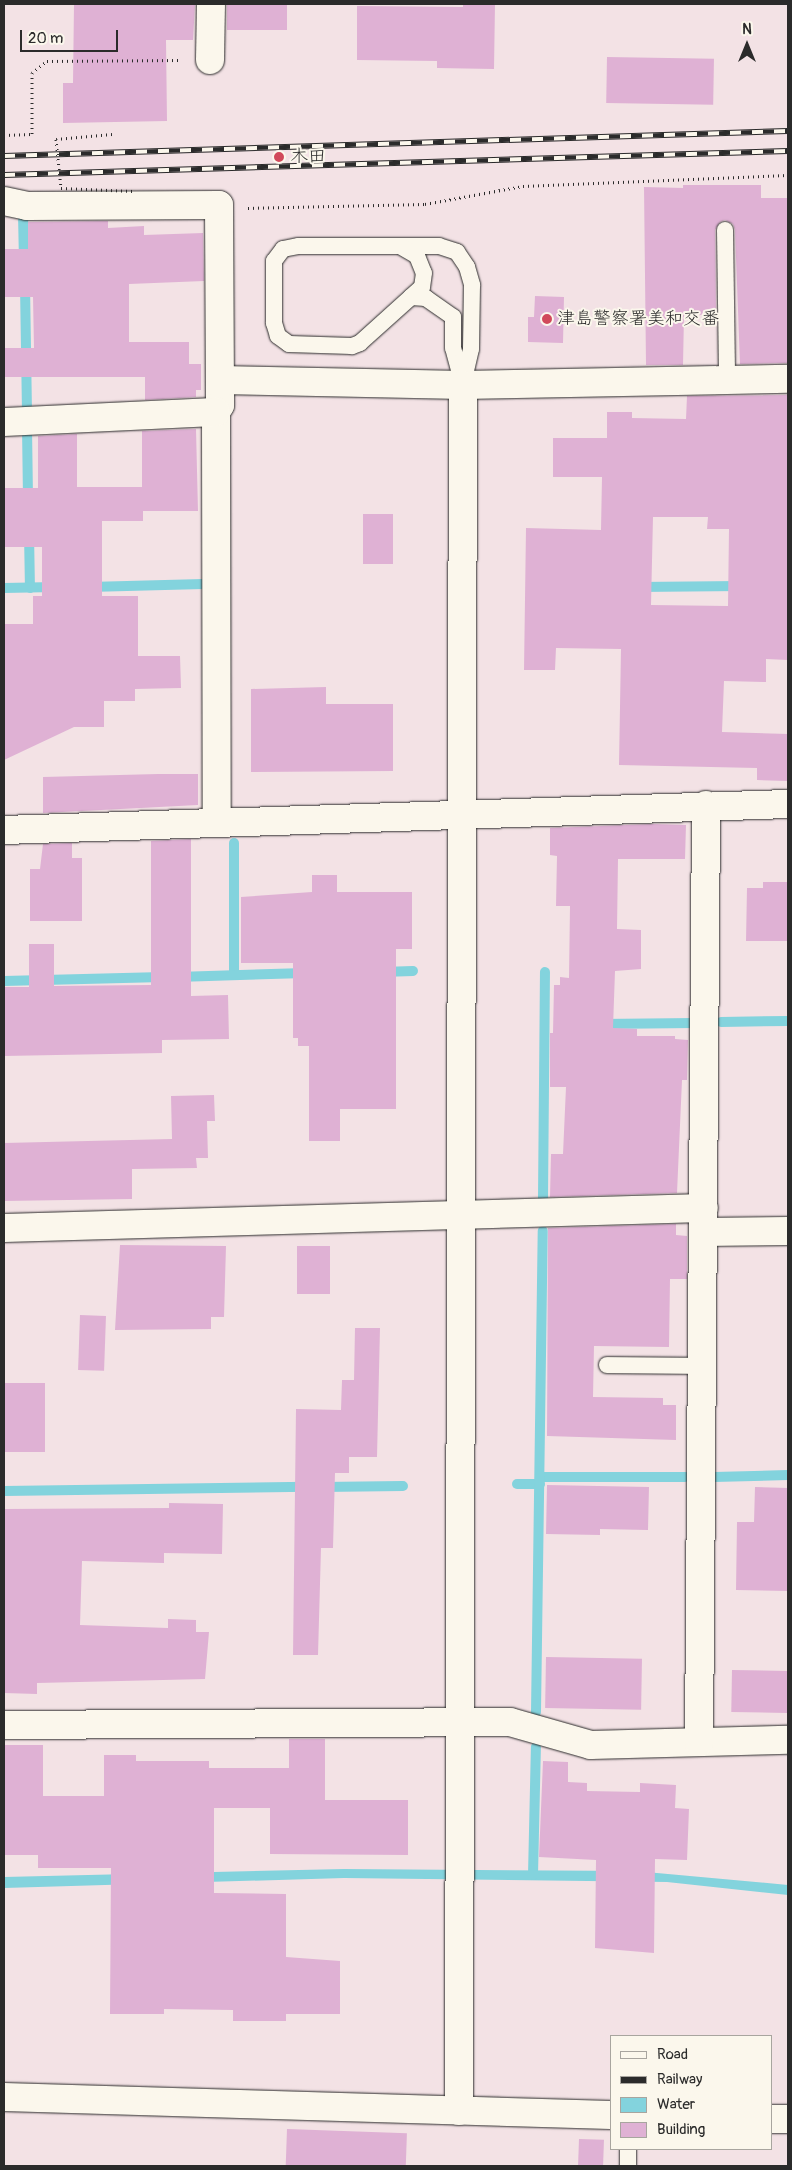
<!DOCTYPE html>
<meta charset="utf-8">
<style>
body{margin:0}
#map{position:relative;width:792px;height:2170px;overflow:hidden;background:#f3e2e5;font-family:Pangolin,"Klee One",sans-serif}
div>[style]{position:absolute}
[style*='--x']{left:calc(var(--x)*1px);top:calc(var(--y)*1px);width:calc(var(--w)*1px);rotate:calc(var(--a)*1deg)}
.water>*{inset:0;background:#83d3dd}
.stream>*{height:10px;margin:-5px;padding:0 5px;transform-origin:5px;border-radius:5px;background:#83d3dd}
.building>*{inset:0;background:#dfb1d4;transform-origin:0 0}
.path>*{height:3px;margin-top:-1.5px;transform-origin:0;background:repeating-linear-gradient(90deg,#2b2b2b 0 1px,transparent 0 5px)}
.roads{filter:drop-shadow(0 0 1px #2b2b2b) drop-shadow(0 0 1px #2b2b2b)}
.service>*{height:16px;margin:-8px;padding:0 8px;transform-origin:8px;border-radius:8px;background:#fbf7ec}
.minor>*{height:28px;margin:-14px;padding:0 14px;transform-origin:14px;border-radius:14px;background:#fbf7ec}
.tertiary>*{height:28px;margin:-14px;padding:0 14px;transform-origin:14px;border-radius:14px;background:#fbf7ec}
.rail>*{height:5.5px;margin-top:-2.75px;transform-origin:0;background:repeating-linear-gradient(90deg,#fbf7ec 0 11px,#2b2b2b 0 22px);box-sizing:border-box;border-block:1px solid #2b2b2b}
.path-bridge>*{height:3px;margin-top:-1.5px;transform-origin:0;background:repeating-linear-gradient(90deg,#2b2b2b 0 1px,transparent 0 5px)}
.dots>*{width:14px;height:14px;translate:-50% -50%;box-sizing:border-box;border:2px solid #fbf7ec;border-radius:50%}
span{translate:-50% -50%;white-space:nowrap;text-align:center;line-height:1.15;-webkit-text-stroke:4px #fbf7ec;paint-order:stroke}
.poi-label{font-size:18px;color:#2b2b2b}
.left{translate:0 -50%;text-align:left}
.frame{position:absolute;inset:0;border:5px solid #2b2b2b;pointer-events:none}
.legend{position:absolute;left:610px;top:2035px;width:162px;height:115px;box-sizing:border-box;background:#fbf7ec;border:1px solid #a8a59f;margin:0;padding:6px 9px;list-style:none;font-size:15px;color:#2b2b2b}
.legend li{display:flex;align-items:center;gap:10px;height:25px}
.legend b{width:25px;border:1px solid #a8a59f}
.north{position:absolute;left:722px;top:20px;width:50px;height:50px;-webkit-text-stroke:4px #fbf7ec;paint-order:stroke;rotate:0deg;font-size:14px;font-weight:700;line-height:20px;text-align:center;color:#2b2b2b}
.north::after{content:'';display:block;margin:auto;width:18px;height:22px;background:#2b2b2b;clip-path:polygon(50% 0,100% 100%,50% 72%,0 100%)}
.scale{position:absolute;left:20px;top:30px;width:98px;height:22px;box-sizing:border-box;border:2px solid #2b2b2b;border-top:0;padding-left:6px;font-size:15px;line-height:18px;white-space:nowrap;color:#2b2b2b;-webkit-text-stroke:4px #fbf7ec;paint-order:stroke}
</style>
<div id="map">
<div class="water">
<div style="clip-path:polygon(344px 1869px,635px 1871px,788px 1885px,788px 1895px,667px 1882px,344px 1878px,4px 1888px,4px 1877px)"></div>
</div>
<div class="stream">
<div style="--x:23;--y:214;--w:49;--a:88.8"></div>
<div style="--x:25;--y:285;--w:126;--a:89.1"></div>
<div style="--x:27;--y:427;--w:74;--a:89.2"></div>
<div style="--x:29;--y:533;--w:55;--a:89"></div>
<div style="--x:89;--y:587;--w:114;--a:-1.5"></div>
<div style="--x:638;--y:587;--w:103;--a:-0.6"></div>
<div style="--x:4;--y:588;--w:51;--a:-1.1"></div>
<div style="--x:234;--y:843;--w:132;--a:90"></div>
<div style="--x:382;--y:972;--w:31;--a:-2"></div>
<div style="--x:177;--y:977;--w:128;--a:-1.8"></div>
<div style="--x:4;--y:981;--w:159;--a:-1.4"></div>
<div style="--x:721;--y:1022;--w:67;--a:-0.9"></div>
<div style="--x:600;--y:1024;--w:94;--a:-0.6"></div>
<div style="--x:543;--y:1198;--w:226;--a:-89.5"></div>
<div style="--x:540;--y:1477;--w:145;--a:0"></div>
<div style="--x:714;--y:1477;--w:74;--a:-1.5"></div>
<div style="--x:517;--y:1484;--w:23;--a:0"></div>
<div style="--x:322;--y:1487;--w:81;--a:-0.7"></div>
<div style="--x:4;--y:1491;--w:304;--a:-0.8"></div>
<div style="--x:536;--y:1712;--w:481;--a:-89.2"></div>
<div style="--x:533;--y:1875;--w:128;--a:-88.7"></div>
</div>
<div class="building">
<div style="clip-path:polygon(74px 4px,195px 4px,193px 40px,166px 40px,167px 121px,63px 123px,63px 83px,73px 83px)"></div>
<div style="left:227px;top:4px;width:60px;height:26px"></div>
<div style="clip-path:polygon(463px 4px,495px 4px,494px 69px,437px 68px,437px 61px,357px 60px,357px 6px,463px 7px)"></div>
<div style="left:607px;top:57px;width:107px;height:46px;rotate:1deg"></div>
<div style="clip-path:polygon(683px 185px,761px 185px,761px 198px,788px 198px,788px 363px,740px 364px,735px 230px,733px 224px,725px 220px,720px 222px,715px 230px,716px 315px,684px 315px,683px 365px,646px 365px,644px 187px,683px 188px)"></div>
<div style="clip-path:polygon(108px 221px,108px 228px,144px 226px,144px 235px,203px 233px,204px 281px,129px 284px,129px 342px,189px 342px,189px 364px,201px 364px,201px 390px,196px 390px,196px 397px,145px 400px,145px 377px,4px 377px,4px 348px,34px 348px,33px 297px,4px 297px,4px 249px,28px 249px,28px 222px)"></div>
<div style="clip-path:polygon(535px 296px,564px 297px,563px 343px,528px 342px,528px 317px,534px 317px)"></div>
<div style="clip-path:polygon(evenodd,788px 395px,788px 660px,766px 659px,766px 682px,724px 681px,722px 732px,788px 734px,788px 781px,757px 780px,757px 768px,619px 765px,621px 649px,556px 648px,555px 670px,524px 670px,526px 528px,601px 530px,602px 477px,553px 477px,553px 438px,607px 438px,607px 412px,632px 412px,632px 418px,686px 419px,687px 396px,788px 395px,653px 517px,708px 517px,707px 529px,729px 529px,728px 606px,651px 605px,653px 517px)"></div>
<div style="clip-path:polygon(196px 429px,198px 511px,143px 511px,143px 521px,102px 521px,102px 596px,138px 596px,138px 656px,180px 656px,181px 688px,135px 689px,135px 701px,104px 701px,104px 727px,74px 727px,4px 760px,4px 624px,33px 624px,33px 596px,42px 596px,42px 547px,4px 547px,4px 488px,38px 488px,38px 436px,77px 434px,77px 487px,142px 487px,142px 431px)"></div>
<div style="left:363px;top:514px;width:30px;height:50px"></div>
<div style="clip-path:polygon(326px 687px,326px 704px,393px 704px,393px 771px,251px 772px,251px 689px)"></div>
<div style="clip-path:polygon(158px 774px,198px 774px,198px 805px,43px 813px,43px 777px)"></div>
<div style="clip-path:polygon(653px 824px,686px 825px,685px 859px,618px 859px,617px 929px,641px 930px,641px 969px,615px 971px,613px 1028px,637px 1029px,637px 1036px,675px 1036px,675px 1039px,688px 1040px,687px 1080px,682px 1080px,677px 1193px,550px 1197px,551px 1154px,563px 1154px,566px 1087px,550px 1087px,550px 1033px,553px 1033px,554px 985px,560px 985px,560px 977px,569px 978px,570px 906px,556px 906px,557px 856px,550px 855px,550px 828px)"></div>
<div style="clip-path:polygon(191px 839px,191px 996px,228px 995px,229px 1039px,162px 1040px,162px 1053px,4px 1056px,4px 987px,29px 987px,29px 944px,54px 944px,54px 986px,151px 985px,151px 841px)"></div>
<div style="clip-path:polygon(72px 843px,72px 858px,82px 858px,82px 921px,30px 921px,30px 869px,40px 869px,43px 844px)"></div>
<div style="clip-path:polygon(312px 875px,337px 875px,337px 892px,412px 892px,412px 949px,396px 949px,396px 1109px,340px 1109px,340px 1141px,309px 1141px,309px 1046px,298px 1046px,298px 1038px,293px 1038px,293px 963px,241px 963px,241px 897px,312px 892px)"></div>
<div style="clip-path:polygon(763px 882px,788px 882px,788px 941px,746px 941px,747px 888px,763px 888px)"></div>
<div style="clip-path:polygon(214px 1095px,215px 1121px,207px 1121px,208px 1158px,196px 1158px,197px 1168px,132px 1169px,132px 1199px,4px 1201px,4px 1143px,172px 1139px,171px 1096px)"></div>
<div style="clip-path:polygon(676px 1224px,676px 1235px,687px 1236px,687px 1279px,670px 1279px,669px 1347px,594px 1346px,593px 1397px,663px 1398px,663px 1405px,676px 1405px,676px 1440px,547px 1436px,548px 1228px)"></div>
<div style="clip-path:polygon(120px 1245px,226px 1246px,224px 1317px,211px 1317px,211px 1329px,115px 1330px)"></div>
<div style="left:297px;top:1246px;width:33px;height:48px"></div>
<div style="left:80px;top:1315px;width:26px;height:55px;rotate:2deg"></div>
<div style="clip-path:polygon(355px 1328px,380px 1328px,377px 1457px,349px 1457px,349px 1473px,335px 1473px,333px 1548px,321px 1548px,318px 1655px,293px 1655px,296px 1409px,341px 1410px,342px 1380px,354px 1380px)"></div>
<div style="left:4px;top:1383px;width:41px;height:69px"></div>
<div style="clip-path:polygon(547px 1485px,649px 1487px,648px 1530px,600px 1529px,600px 1535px,546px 1534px)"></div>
<div style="clip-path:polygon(755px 1487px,788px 1488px,788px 1591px,736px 1590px,737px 1522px,754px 1522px)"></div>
<div style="clip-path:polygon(169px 1503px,223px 1504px,222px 1554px,164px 1553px,164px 1563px,82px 1561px,80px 1625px,168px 1628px,168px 1619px,196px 1620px,196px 1632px,209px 1632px,205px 1679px,37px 1683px,37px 1694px,4px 1693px,4px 1509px,169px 1508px)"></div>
<div style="left:546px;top:1657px;width:96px;height:51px;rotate:1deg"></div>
<div style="left:732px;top:1670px;width:56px;height:42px;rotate:1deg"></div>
<div style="clip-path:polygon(289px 1739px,325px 1739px,325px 1800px,408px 1800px,408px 1855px,270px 1854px,270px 1808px,214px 1808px,214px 1893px,286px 1894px,286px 1957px,340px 1961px,340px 2014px,286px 2014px,286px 2021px,233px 2021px,233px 2010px,164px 2009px,164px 2014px,110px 2014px,111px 1868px,38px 1868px,38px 1855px,4px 1855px,4px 1745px,43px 1745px,43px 1796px,104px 1796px,104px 1755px,136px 1755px,136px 1761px,209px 1761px,209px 1768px,289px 1768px)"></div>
<div style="clip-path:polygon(543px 1761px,568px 1762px,568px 1782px,587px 1783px,587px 1791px,640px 1792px,640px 1783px,676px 1785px,675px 1808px,689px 1809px,687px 1860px,655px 1859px,654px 1953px,595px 1948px,596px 1860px,539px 1857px)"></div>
<div style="left:287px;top:2129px;width:120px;height:37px;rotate:2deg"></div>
<div style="left:579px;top:2139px;width:25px;height:27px;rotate:2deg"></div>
</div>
<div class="path">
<div style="--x:4;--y:135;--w:28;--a:-2"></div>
<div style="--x:32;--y:134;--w:61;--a:-90"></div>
<div style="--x:32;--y:73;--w:19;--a:-39"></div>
<div style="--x:47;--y:61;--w:134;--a:-0.4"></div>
<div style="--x:248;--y:208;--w:177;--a:-1.3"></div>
<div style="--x:425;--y:204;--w:100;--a:-10.4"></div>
<div style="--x:523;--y:186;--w:265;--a:-2.4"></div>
</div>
<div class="roads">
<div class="service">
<div style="--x:725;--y:230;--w:149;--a:89.2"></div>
<div style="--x:299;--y:246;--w:140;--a:0"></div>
<div style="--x:439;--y:246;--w:19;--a:18"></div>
<div style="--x:457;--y:252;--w:18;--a:56"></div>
<div style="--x:467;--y:267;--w:19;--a:74"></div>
<div style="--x:472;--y:285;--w:64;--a:90.9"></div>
<div style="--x:471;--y:349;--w:37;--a:103"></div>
<div style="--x:463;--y:385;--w:38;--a:-105"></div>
<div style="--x:453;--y:348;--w:31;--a:-90"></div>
<div style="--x:453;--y:317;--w:33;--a:-145"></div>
<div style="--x:426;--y:298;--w:15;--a:-176"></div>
<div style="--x:411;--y:297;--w:69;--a:138"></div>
<div style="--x:360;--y:343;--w:9;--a:159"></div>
<div style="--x:352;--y:346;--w:63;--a:-178.2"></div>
<div style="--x:289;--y:344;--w:14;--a:-144"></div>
<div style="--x:278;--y:336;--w:14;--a:-107"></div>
<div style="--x:274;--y:323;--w:62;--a:-90"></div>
<div style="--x:274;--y:261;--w:15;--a:-53"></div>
<div style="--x:283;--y:249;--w:16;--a:-11"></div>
<div style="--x:400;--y:246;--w:20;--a:30"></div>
<div style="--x:417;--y:256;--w:18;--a:68"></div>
<div style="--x:424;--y:273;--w:14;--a:98"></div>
<div style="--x:422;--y:287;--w:15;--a:138"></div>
<div style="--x:607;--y:1365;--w:96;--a:0.6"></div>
<div style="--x:628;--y:2166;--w:17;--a:-90"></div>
</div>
<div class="minor">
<div style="--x:210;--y:60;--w:56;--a:-89"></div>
<div style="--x:4;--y:201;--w:24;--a:12"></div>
<div style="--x:27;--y:206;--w:192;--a:-0.3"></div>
<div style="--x:219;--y:205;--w:200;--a:89.7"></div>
<div style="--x:220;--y:405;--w:8;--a:120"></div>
<div style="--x:216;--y:412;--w:411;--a:89.9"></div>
<div style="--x:220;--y:380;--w:243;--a:1.2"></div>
<div style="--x:463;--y:385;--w:325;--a:-1.1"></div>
<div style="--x:4;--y:422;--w:212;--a:-2.7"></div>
<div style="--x:4;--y:830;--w:784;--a:-1.9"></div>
<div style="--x:4;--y:1228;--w:700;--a:-1.64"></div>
<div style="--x:703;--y:1232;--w:85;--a:-0.7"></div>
<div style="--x:4;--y:1725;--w:506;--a:-0.34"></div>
<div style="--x:510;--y:1722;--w:84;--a:15.9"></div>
<div style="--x:591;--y:1745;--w:197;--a:-1.5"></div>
<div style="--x:699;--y:1742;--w:937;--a:-89.57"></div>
</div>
<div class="tertiary">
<div style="--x:4;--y:2097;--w:607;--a:1.7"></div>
<div style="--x:459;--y:2111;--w:1726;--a:-89.87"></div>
<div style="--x:771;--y:2119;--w:17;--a:0"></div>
</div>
</div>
<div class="rail">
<div style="--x:4;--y:156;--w:784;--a:-1.83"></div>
<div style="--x:4;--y:175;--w:784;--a:-1.75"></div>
</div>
<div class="path-bridge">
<div style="--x:112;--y:134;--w:56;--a:174.9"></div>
<div style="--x:56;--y:139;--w:49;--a:84.2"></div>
<div style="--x:61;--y:188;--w:72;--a:2.4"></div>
</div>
<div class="dots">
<div style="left:279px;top:157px;background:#d1495b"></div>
<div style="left:547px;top:319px;background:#d1495b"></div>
</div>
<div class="poi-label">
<span class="left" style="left:290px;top:157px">木田</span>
<span class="left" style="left:557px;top:319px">津島警察署美和交番</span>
</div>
<div class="frame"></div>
<ul class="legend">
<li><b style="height:6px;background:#fbf7ec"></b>Road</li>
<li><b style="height:6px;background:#2b2b2b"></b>Railway</li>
<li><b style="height:14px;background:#83d3dd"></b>Water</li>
<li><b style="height:14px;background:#dfb1d4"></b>Building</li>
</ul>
<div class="north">N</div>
<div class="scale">20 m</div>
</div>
